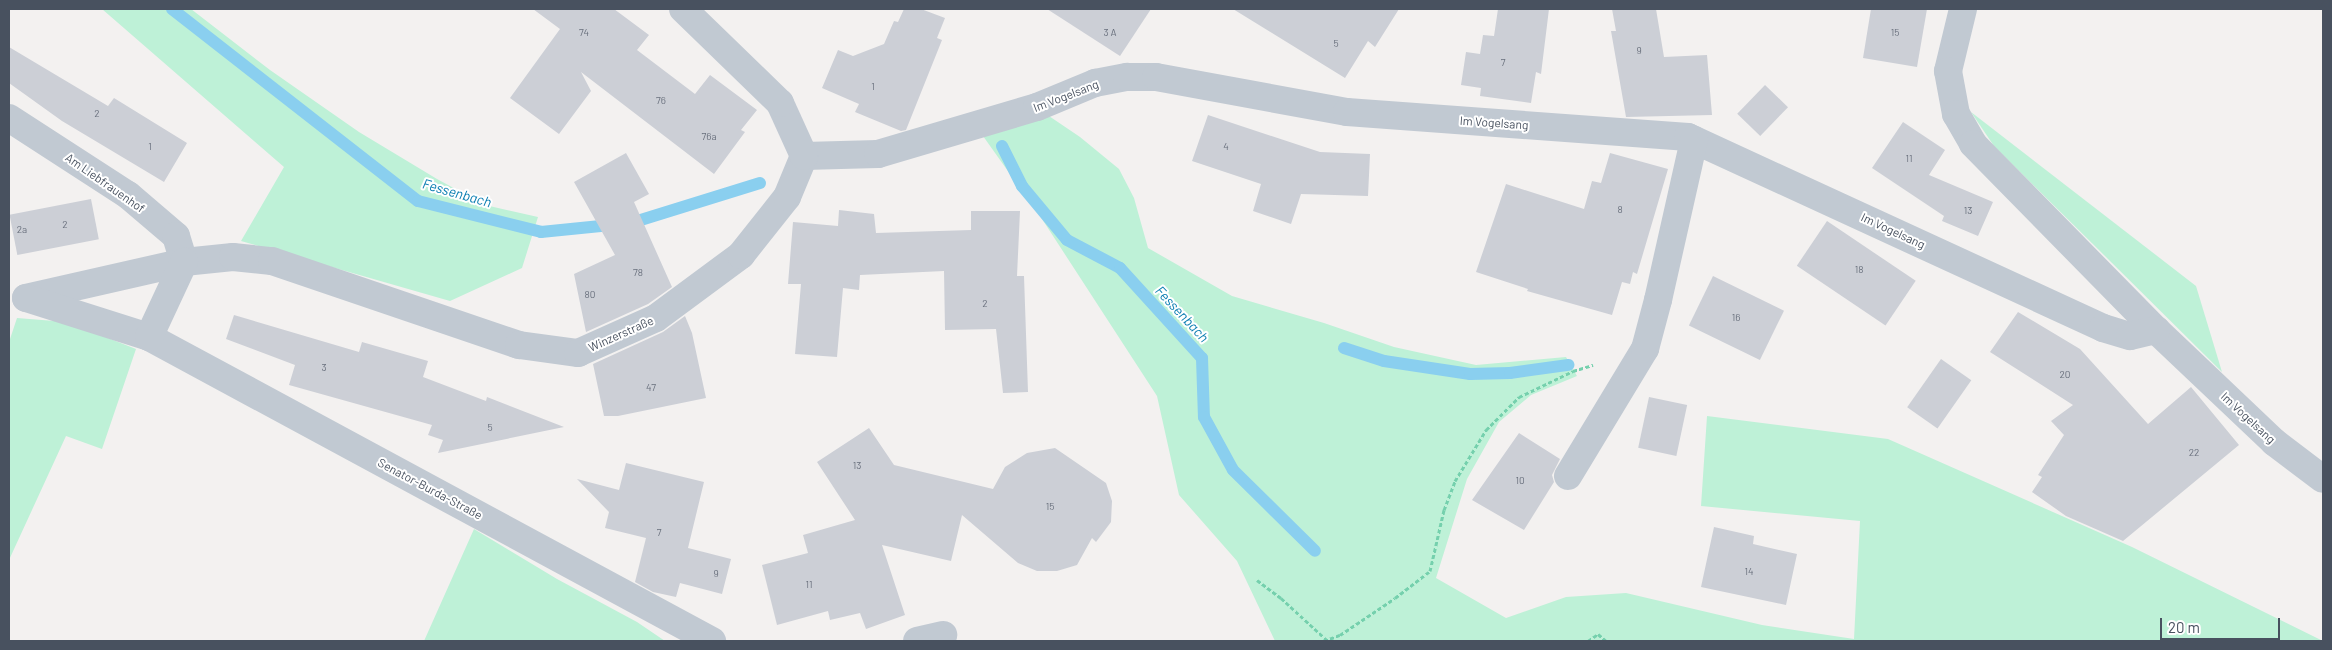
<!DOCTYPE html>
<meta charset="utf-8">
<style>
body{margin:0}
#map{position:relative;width:2332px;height:650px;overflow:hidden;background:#f3f1f0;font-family:Barlow,sans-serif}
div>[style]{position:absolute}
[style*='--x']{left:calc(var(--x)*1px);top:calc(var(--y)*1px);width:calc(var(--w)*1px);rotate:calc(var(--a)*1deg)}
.green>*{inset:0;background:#bef1d7}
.stream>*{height:12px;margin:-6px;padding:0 6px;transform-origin:6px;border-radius:6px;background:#8acfef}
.building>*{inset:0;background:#cccfd6;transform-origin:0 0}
.path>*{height:3px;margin-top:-1.5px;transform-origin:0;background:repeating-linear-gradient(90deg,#75d0ad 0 4px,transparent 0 6.5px)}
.minor>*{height:28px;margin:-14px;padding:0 14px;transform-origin:14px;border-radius:14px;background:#c1c9d2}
span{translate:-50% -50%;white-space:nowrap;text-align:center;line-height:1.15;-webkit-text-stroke:4px #fff;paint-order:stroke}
.number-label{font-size:10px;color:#69707d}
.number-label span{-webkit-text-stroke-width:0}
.street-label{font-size:12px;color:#48515f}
.water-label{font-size:14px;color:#087cb1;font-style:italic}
.frame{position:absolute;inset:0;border:10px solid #48515f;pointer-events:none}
.scale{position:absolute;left:2160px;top:618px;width:120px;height:22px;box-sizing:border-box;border:2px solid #48515f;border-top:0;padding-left:6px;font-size:15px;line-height:18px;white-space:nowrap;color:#48515f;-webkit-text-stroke:4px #fff;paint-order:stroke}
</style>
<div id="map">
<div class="green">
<div style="clip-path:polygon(102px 9px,191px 9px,270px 70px,359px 132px,437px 179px,485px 205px,538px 217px,522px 268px,450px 301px,241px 241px,284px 167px)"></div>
<div style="clip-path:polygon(1971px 112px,2196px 286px,2222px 372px,1994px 146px)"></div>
<div style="clip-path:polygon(1046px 114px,1080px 137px,1119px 169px,1134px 198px,1148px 248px,1232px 296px,1324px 323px,1394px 347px,1476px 365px,1566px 357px,1577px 376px,1531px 395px,1499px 422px,1467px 479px,1436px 578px,1506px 618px,1566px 597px,1626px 593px,1762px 625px,1854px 639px,1860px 521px,1701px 506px,1707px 416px,1888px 439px,2132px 547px,2323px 641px,1275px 641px,1237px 561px,1179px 495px,1157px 396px,1042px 219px,983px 136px)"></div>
<div style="clip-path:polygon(17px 318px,67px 322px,136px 349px,102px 449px,66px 436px,9px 560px,9px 342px)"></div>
<div style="clip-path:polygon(474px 529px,557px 579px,637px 622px,665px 641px,424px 641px)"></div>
</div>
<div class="stream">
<div style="--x:172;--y:9;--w:312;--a:38"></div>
<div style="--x:418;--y:201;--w:127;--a:14.1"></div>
<div style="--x:541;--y:232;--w:90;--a:-5.7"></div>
<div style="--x:631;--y:223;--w:135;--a:-17.2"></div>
<div style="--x:1002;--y:146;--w:45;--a:63.4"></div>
<div style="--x:1022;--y:186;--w:70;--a:50.2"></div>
<div style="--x:1067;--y:240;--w:60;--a:27.8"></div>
<div style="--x:1120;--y:268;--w:122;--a:47.7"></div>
<div style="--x:1202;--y:358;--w:59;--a:88.1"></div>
<div style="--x:1204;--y:417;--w:60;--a:61.3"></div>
<div style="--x:1233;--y:470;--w:115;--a:44.6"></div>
<div style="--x:1344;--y:348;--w:42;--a:18"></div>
<div style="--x:1384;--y:361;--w:87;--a:8.6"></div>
<div style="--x:1470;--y:374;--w:40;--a:-1.4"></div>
<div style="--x:1510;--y:373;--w:59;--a:-7.9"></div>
</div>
<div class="building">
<div style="clip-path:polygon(533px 9px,614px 9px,649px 35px,637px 50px,695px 94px,710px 75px,757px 110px,741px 130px,745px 132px,714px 174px,581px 72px,591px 91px,559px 134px,510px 98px,560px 29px)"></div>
<div style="clip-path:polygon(904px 9px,921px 9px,945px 18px,937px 38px,942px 40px,906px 130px,901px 131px,855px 112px,859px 104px,822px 88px,838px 50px,853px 56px,884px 44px,894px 21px,898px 22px)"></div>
<div style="clip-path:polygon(1047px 9px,1151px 9px,1120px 56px)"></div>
<div style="clip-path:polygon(1233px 9px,1399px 9px,1375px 47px,1368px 41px,1345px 78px)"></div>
<div style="clip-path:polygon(1498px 9px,1549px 9px,1541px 74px,1536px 72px,1531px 103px,1480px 96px,1481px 88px,1461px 85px,1466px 52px,1480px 54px,1483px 35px,1494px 36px)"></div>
<div style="clip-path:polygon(1612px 9px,1656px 9px,1664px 57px,1707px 55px,1712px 115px,1626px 117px,1611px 31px,1616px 31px)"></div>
<div style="clip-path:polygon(1871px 9px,1927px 9px,1917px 67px,1863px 58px)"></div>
<div style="clip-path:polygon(9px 47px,108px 106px,114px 98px,187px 143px,164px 182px,62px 121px,9px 83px)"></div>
<div style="left:1765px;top:85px;width:32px;height:40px;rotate:44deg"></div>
<div style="clip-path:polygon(1208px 115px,1320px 152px,1370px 154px,1368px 196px,1301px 194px,1291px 224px,1253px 211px,1261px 184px,1192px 161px)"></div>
<div style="clip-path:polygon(1903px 122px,1945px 150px,1929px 175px,1993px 202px,1978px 236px,1942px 221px,1944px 216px,1872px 168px)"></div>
<div style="clip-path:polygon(626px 153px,649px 194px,634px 202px,672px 287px,648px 304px,586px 332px,574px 274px,615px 255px,574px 182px)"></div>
<div style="clip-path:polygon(1610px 153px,1668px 169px,1637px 274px,1633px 272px,1630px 284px,1622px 282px,1612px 315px,1527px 291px,1528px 289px,1476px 272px,1506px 184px,1584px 209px,1592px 181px,1601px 183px)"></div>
<div style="left:91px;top:199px;width:41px;height:83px;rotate:79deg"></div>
<div style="clip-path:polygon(839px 210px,874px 214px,876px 233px,971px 230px,971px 211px,1020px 211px,1017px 276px,1024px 276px,1028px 392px,1003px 393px,996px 329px,945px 330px,944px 271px,860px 275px,859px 290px,843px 288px,837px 357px,795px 354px,801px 284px,788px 284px,793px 222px,838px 226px)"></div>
<div style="left:1827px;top:221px;width:107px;height:54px;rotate:34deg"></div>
<div style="left:1713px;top:276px;width:79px;height:55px;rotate:26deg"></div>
<div style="clip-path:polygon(2018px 312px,2080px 349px,2148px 424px,2191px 387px,2239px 445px,2123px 541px,2066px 516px,2032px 492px,2042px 477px,2038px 475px,2064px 435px,2051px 421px,2073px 405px,1990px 352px)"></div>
<div style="clip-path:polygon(234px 315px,359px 352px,362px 342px,428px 361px,423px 377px,486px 401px,487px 397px,564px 427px,438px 453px,443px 440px,428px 435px,432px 425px,289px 385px,295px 365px,226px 339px)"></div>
<div style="clip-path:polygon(685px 316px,692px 333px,706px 398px,618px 416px,604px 416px,593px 364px,663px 332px)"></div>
<div style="left:1941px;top:359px;width:37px;height:59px;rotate:35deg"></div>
<div style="left:1649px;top:397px;width:39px;height:52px;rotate:12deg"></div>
<div style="clip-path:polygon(869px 428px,894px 465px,993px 489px,1005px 467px,1027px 453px,1055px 448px,1106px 483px,1112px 501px,1111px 522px,1096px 542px,1092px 538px,1077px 565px,1057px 571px,1037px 571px,1018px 563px,962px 515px,951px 561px,882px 545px,905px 615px,866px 629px,860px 613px,830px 620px,828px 611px,777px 625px,762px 565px,808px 553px,803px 535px,855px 520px,817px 462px)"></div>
<div style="clip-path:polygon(1519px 433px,1560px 459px,1552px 475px,1554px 482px,1524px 530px,1472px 500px)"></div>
<div style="clip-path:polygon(626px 463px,704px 482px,688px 548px,731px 559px,722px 594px,680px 583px,676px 597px,653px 592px,635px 582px,646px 538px,605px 528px,609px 512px,577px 479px,619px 490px)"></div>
<div style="clip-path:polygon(1714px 527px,1754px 536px,1753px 544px,1797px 554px,1786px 605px,1701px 587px)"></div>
</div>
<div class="path">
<div style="--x:1257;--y:580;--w:30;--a:37"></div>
<div style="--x:1281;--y:598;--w:64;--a:42.5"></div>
<div style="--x:1324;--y:641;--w:17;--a:-21"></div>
<div style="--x:1340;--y:635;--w:66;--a:-33.9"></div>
<div style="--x:1395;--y:598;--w:44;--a:-37.6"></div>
<div style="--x:1430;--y:571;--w:63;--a:-77.1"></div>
<div style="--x:1444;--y:510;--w:31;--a:-69"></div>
<div style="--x:1455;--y:481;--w:60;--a:-58.7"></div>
<div style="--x:1486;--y:430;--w:47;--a:-45"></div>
<div style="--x:1519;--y:397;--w:60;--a:-25.7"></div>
<div style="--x:1573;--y:371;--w:21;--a:-17"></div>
<div style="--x:1588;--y:641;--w:12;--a:-35"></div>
<div style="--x:1598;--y:634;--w:11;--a:41"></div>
</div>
<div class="minor">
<div style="--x:1963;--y:9;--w:64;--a:103.6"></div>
<div style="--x:1948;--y:71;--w:44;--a:79.5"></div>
<div style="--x:1956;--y:114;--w:34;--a:60"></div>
<div style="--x:1973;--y:144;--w:261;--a:45.5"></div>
<div style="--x:2156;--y:330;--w:163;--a:43.5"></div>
<div style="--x:2274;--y:442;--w:61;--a:37.1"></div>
<div style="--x:9;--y:118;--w:142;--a:32.9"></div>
<div style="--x:128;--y:195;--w:63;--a:40.5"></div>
<div style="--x:176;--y:236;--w:27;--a:73"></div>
<div style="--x:804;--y:156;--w:74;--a:-1.5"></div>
<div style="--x:878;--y:154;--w:166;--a:-16.5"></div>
<div style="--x:1037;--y:107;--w:63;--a:-22.5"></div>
<div style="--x:1095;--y:83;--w:33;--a:-11"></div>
<div style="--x:1127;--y:77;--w:29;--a:0"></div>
<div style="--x:1156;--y:77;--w:194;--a:10.4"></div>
<div style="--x:1347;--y:112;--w:342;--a:4.2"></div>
<div style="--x:1688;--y:137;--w:457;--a:24.7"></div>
<div style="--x:2103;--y:328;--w:28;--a:17"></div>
<div style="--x:2130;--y:336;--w:27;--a:-13"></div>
<div style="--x:26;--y:298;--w:162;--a:-12.8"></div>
<div style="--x:184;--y:262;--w:49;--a:-5.8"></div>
<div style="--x:233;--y:257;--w:39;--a:6"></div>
<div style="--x:272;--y:261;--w:261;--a:18.8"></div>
<div style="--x:519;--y:345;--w:60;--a:7.7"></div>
<div style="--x:578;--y:353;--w:85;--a:-24.2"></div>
<div style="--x:656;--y:318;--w:106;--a:-36.5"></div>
<div style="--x:741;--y:255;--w:74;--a:-51.6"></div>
<div style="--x:787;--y:197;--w:44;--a:-67.5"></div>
<div style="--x:804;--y:156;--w:58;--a:-114.4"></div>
<div style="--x:780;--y:103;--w:135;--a:-135.9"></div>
<div style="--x:26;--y:298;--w:129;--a:17.6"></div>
<div style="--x:149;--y:337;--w:640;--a:28.37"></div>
<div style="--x:149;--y:337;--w:83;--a:-65"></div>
<div style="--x:1568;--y:476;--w:149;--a:-58.8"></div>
<div style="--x:1645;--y:349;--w:51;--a:-75.1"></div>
<div style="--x:1658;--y:300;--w:164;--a:-77.3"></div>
<div style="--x:917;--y:641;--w:27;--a:-13"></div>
</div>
<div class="number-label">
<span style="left:584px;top:33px">74</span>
<span style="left:1110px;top:33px">3 A</span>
<span style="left:1895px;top:33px">15</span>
<span style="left:1336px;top:44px">5</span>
<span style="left:1639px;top:51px">9</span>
<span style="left:1503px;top:63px">7</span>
<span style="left:873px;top:87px">1</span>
<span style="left:661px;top:101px">76</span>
<span style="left:97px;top:114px">2</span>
<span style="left:709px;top:137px">76a</span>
<span style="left:150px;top:147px">1</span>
<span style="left:1226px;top:147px">4</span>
<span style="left:1909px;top:159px">11</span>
<span style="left:1620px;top:210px">8</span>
<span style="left:1968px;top:211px">13</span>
<span style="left:65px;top:225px">2</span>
<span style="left:22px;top:230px">2a</span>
<span style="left:1859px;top:270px">18</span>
<span style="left:638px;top:273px">78</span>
<span style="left:590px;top:295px">80</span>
<span style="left:985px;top:304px">2</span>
<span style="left:1736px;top:318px">16</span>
<span style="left:324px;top:368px">3</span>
<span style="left:2065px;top:375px">20</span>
<span style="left:651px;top:388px">47</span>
<span style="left:490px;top:428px">5</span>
<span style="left:2194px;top:453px">22</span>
<span style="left:857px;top:466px">13</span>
<span style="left:1520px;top:481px">10</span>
<span style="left:1050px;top:507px">15</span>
<span style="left:659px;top:533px">7</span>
<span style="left:1749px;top:572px">14</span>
<span style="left:716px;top:574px">9</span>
<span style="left:809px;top:585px">11</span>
</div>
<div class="street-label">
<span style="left:1066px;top:96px;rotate:-21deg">Im Vogelsang</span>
<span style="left:1494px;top:123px;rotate:4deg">Im Vogelsang</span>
<span style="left:105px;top:183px;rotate:35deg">Am Liebfrauenhof</span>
<span style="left:1893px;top:231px;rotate:25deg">Im Vogelsang</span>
<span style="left:621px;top:334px;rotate:-24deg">Winzerstraße</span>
<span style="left:2248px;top:418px;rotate:43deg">Im Vogelsang</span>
<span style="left:430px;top:489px;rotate:28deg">Senator-Burda-Straße</span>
</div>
<div class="water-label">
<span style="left:457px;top:193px;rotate:16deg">Fessenbach</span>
<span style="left:1182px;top:314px;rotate:47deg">Fessenbach</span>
</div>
<div class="frame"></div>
<div class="scale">20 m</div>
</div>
